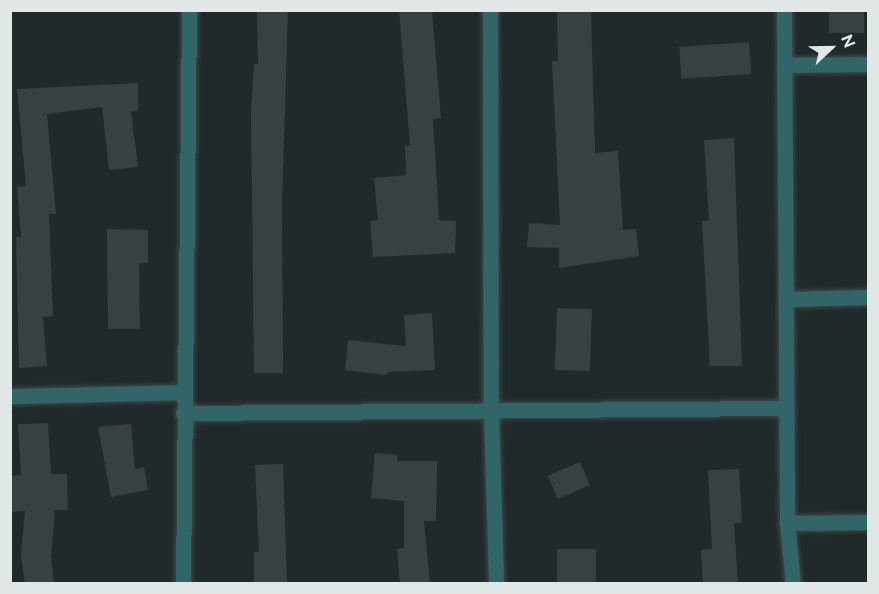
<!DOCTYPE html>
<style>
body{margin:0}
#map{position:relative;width:879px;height:594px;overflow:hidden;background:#212a2b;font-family:Raleway,sans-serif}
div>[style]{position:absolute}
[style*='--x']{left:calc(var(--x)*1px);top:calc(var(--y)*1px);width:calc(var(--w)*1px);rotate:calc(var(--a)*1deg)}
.building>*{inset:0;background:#384142;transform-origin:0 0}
.roads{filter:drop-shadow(0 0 2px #404849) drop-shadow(0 0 2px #404849)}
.street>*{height:15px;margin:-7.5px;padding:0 7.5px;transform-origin:7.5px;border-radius:7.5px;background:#316568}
span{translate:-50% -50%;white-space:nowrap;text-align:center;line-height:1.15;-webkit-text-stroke:4.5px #212a2b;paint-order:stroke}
.frame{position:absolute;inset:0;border:12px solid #e1e6e7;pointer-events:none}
.north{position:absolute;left:801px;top:18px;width:60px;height:60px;-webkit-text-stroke:4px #212a2b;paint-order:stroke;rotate:68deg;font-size:16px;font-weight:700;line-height:24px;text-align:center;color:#e1e6e7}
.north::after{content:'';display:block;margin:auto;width:21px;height:27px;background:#e1e6e7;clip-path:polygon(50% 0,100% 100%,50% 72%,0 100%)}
</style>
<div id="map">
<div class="building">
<div style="clip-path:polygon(257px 10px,288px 10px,282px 204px,283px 373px,254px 373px,251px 112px,254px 64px,258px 64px)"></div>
<div style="clip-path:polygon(399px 10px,432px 10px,441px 118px,433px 119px,439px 220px,456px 221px,455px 253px,373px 257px,370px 221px,378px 220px,374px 178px,406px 175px,405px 146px,410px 145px)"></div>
<div style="clip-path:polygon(557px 10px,591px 10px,595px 153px,618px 151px,623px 230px,636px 229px,639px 256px,559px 268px,559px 248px,527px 247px,529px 223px,560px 225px,552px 61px,558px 61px)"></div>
<div style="left:829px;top:10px;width:35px;height:23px"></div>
<div style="left:749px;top:42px;width:32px;height:70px;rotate:86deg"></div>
<div style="clip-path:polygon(138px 83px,138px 111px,131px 111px,138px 167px,109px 170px,102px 107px,47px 114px,56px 214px,49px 214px,53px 316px,43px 317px,47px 366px,19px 368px,16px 237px,21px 237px,17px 187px,26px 186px,17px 89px)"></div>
<div style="clip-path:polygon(734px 138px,742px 366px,710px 366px,702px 221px,709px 220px,704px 140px)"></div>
<div style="clip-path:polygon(107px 229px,148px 230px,148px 263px,139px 263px,140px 329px,108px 329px)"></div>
<div style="left:557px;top:308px;width:35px;height:62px;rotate:2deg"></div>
<div style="clip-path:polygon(432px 313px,435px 370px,387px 372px,387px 375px,345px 370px,348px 340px,406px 346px,404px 315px)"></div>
<div style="clip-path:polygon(48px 423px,51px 474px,67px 474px,68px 510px,55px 510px,51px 557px,54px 584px,25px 584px,21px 554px,25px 511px,10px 512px,10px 476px,21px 475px,18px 424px)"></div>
<div style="clip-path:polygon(131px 424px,135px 469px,144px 467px,148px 490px,111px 497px,98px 427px)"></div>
<div style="clip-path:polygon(375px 453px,397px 455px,397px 461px,437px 461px,436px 521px,424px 521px,430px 584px,400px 584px,397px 549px,404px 548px,404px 501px,371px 498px)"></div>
<div style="left:580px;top:462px;width:25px;height:35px;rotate:67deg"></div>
<div style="clip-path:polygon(283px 464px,287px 584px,254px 584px,254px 552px,259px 552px,255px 465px)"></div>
<div style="clip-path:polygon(739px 469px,742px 523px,734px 523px,738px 584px,703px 584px,701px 550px,712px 549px,708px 470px)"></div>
<div style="left:557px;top:549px;width:39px;height:35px"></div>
</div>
<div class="roads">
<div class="street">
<div style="--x:490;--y:10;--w:402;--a:89.9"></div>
<div style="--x:491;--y:412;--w:172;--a:88.3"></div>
<div style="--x:784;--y:10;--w:513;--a:89.66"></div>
<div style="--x:787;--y:523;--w:61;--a:84.4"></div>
<div style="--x:784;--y:65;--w:84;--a:-0.7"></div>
<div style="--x:786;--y:299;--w:82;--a:-1.4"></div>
<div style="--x:10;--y:396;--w:173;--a:-1.3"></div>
<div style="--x:183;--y:413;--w:603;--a:-0.48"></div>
<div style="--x:787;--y:523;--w:81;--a:-0.7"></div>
<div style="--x:183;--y:584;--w:574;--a:-89.4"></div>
</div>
</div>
<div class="frame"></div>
<div class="north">N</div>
</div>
